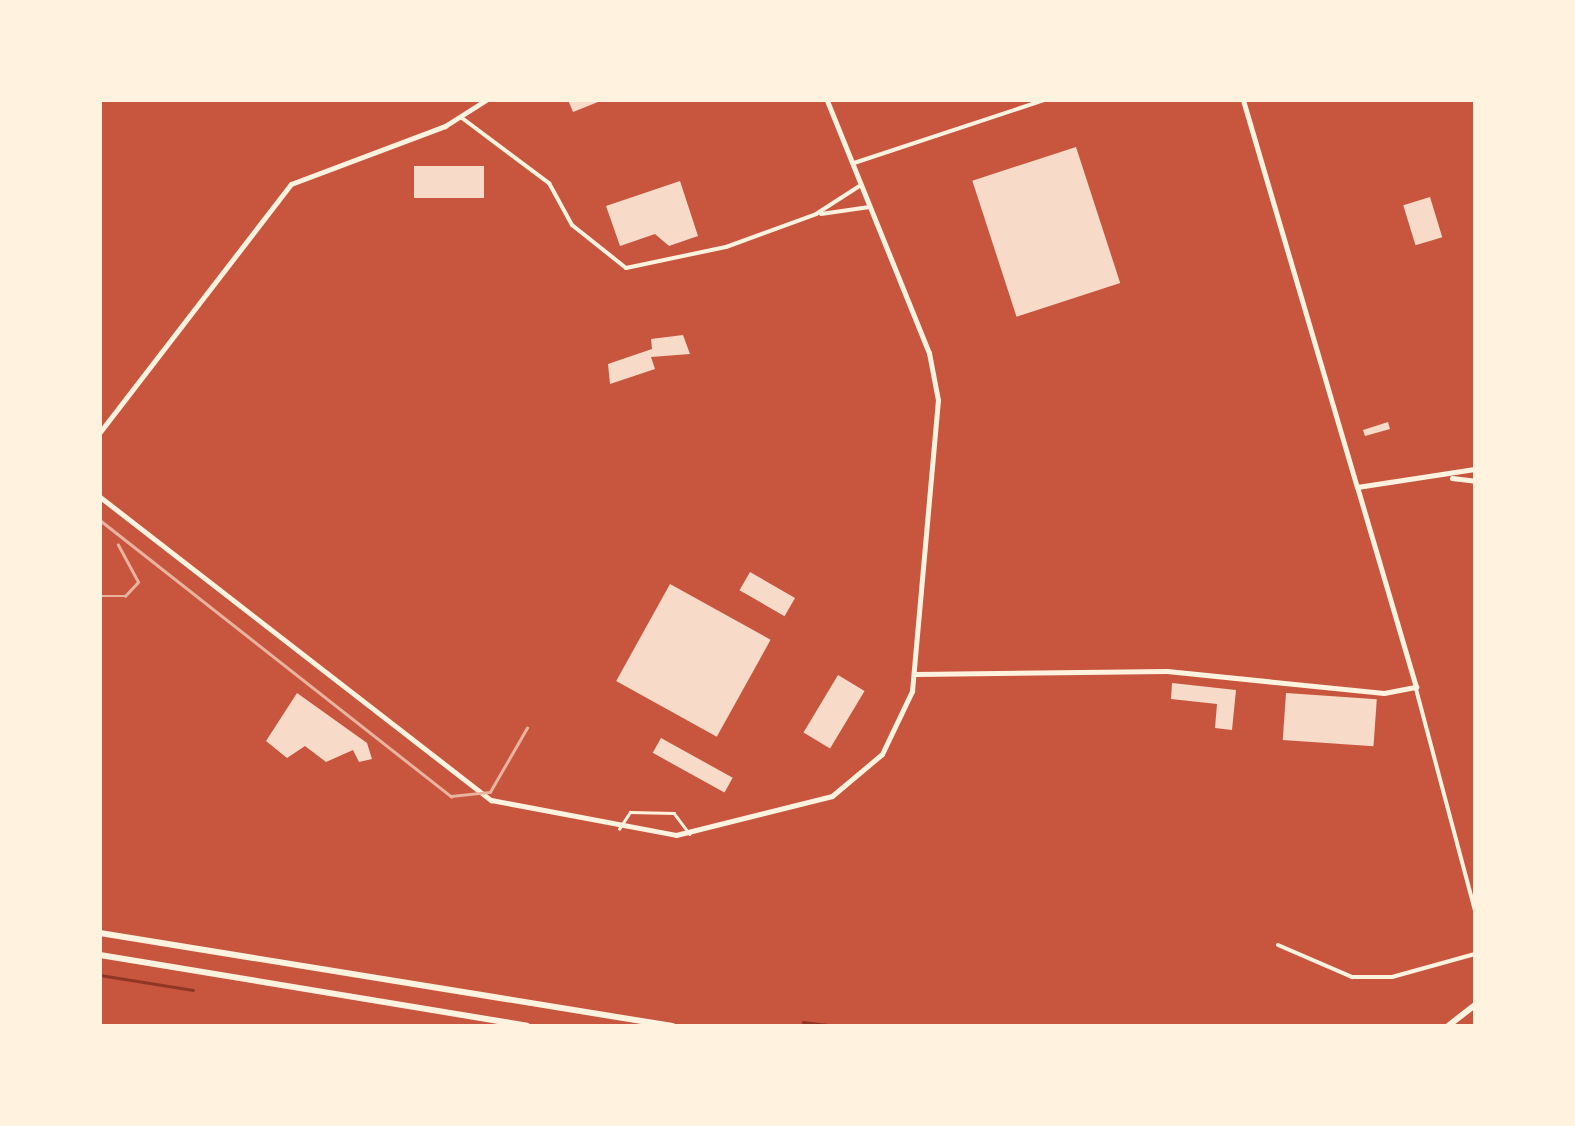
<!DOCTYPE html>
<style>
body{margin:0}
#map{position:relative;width:1575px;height:1126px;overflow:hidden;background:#c8553d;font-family:Barlow,sans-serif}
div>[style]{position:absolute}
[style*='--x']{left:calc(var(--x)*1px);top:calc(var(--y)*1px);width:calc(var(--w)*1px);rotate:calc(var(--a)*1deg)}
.stream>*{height:2.5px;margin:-1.25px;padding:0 1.25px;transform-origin:1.25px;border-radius:1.25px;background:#8f3625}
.building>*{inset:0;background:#f7dbc8;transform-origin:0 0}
.service>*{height:2.5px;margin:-1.25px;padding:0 1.25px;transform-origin:1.25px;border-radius:1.25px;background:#fff3e0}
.minor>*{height:4px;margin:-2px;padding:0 2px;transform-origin:2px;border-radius:2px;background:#fff3e0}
.tertiary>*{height:5px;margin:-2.5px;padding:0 2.5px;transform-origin:2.5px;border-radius:2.5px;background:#fff3e0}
.secondary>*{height:5px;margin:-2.5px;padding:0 2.5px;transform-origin:2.5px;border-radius:2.5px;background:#fff3e0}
.primary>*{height:6px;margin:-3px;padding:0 3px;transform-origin:3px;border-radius:3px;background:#fff3e0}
.trunk>*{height:6px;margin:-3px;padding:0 3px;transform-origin:3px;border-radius:3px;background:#fff3e0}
.tram>*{height:2.5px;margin:-1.25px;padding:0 1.25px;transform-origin:1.25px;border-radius:1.25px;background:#e9b49f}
span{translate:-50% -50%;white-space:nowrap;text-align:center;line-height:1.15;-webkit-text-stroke:9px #fff3e0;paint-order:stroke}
.frame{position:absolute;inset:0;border:102px solid #fff3e0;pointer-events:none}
</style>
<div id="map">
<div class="stream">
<div style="--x:100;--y:975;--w:94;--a:9.2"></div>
<div style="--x:803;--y:1022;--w:33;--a:7"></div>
</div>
<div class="building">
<div style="clip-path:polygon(568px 100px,603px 100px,573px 112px)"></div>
<div style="left:1076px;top:147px;width:143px;height:109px;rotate:72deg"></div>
<div style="left:414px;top:166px;width:70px;height:32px"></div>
<div style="clip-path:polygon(680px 181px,698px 236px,669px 246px,655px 234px,620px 246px,606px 206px)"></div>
<div style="left:1430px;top:197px;width:42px;height:28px;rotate:73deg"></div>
<div style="clip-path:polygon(683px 335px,690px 354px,651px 357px,655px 369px,610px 384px,608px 364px,652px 349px,651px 339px)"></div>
<div style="clip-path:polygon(1388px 422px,1390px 429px,1365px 436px,1363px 430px)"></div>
<div style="left:750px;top:572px;width:52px;height:21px;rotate:30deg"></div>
<div style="left:670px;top:584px;width:115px;height:111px;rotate:29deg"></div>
<div style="left:838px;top:675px;width:31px;height:67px;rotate:31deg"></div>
<div style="clip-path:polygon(1172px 683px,1236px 690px,1232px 730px,1215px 728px,1217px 704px,1171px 699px)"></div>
<div style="clip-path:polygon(297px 693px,367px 743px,372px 759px,359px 762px,353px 750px,326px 762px,305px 746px,287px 758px,266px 741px)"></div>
<div style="left:1286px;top:693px;width:91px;height:47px;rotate:4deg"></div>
<div style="left:661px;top:738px;width:82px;height:17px;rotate:29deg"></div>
</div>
<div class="service">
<div style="--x:619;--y:829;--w:20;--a:-57"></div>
<div style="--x:630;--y:812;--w:44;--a:1.3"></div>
<div style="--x:674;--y:813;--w:26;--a:53"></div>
</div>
<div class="minor">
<div style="--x:462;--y:118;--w:109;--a:36.8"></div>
<div style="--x:549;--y:183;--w:48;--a:61.3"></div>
<div style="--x:572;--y:225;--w:69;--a:38.5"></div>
<div style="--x:626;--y:268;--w:102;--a:-11.9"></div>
<div style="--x:726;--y:247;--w:96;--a:-20.1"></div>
<div style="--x:816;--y:214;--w:54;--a:-32.8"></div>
<div style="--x:854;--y:163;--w:200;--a:-18.3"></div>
<div style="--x:821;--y:214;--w:49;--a:-8.1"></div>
<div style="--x:1416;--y:689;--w:230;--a:75.1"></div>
<div style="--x:1278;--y:945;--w:81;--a:23.4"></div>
<div style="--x:1352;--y:977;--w:40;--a:0"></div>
<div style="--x:1392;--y:977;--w:86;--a:-15.5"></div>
</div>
<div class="tertiary">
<div style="--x:100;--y:497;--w:495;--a:37.8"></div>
<div style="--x:491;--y:800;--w:188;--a:10.7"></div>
<div style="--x:676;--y:835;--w:161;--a:-14"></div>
<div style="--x:832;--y:796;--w:65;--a:-40"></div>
<div style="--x:882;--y:754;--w:70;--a:-64.5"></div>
<div style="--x:912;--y:691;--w:292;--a:-84.9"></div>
<div style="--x:938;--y:400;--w:48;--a:-100.8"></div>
<div style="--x:929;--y:353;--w:273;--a:-112"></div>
<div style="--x:916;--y:674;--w:251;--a:-0.7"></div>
<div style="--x:1167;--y:671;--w:218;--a:5.8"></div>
<div style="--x:1384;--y:693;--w:33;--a:-11"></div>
<div style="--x:1416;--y:687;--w:209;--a:-106.4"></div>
</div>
<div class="secondary">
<div style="--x:1243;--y:100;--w:403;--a:73.6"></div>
<div style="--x:1357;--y:487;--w:119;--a:-8.7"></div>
<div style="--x:100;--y:432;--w:313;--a:-52.4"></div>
<div style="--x:291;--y:184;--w:165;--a:-20.6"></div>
<div style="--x:445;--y:126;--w:49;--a:-32.4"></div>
<div style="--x:1452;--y:478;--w:23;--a:7"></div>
</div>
<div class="primary">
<div style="--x:1448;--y:1026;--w:34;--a:-38"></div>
</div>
<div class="trunk">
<div style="--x:100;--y:933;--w:580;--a:9.23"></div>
<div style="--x:100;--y:955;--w:433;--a:9.4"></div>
</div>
<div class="tram">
<div style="--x:100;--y:520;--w:447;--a:38.2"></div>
<div style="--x:451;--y:796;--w:39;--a:-6"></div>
<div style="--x:490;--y:792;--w:74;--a:-60"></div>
<div style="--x:100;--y:596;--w:25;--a:0"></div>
<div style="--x:125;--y:596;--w:19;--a:-47"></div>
<div style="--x:138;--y:582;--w:42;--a:-118.4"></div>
</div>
<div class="frame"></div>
</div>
